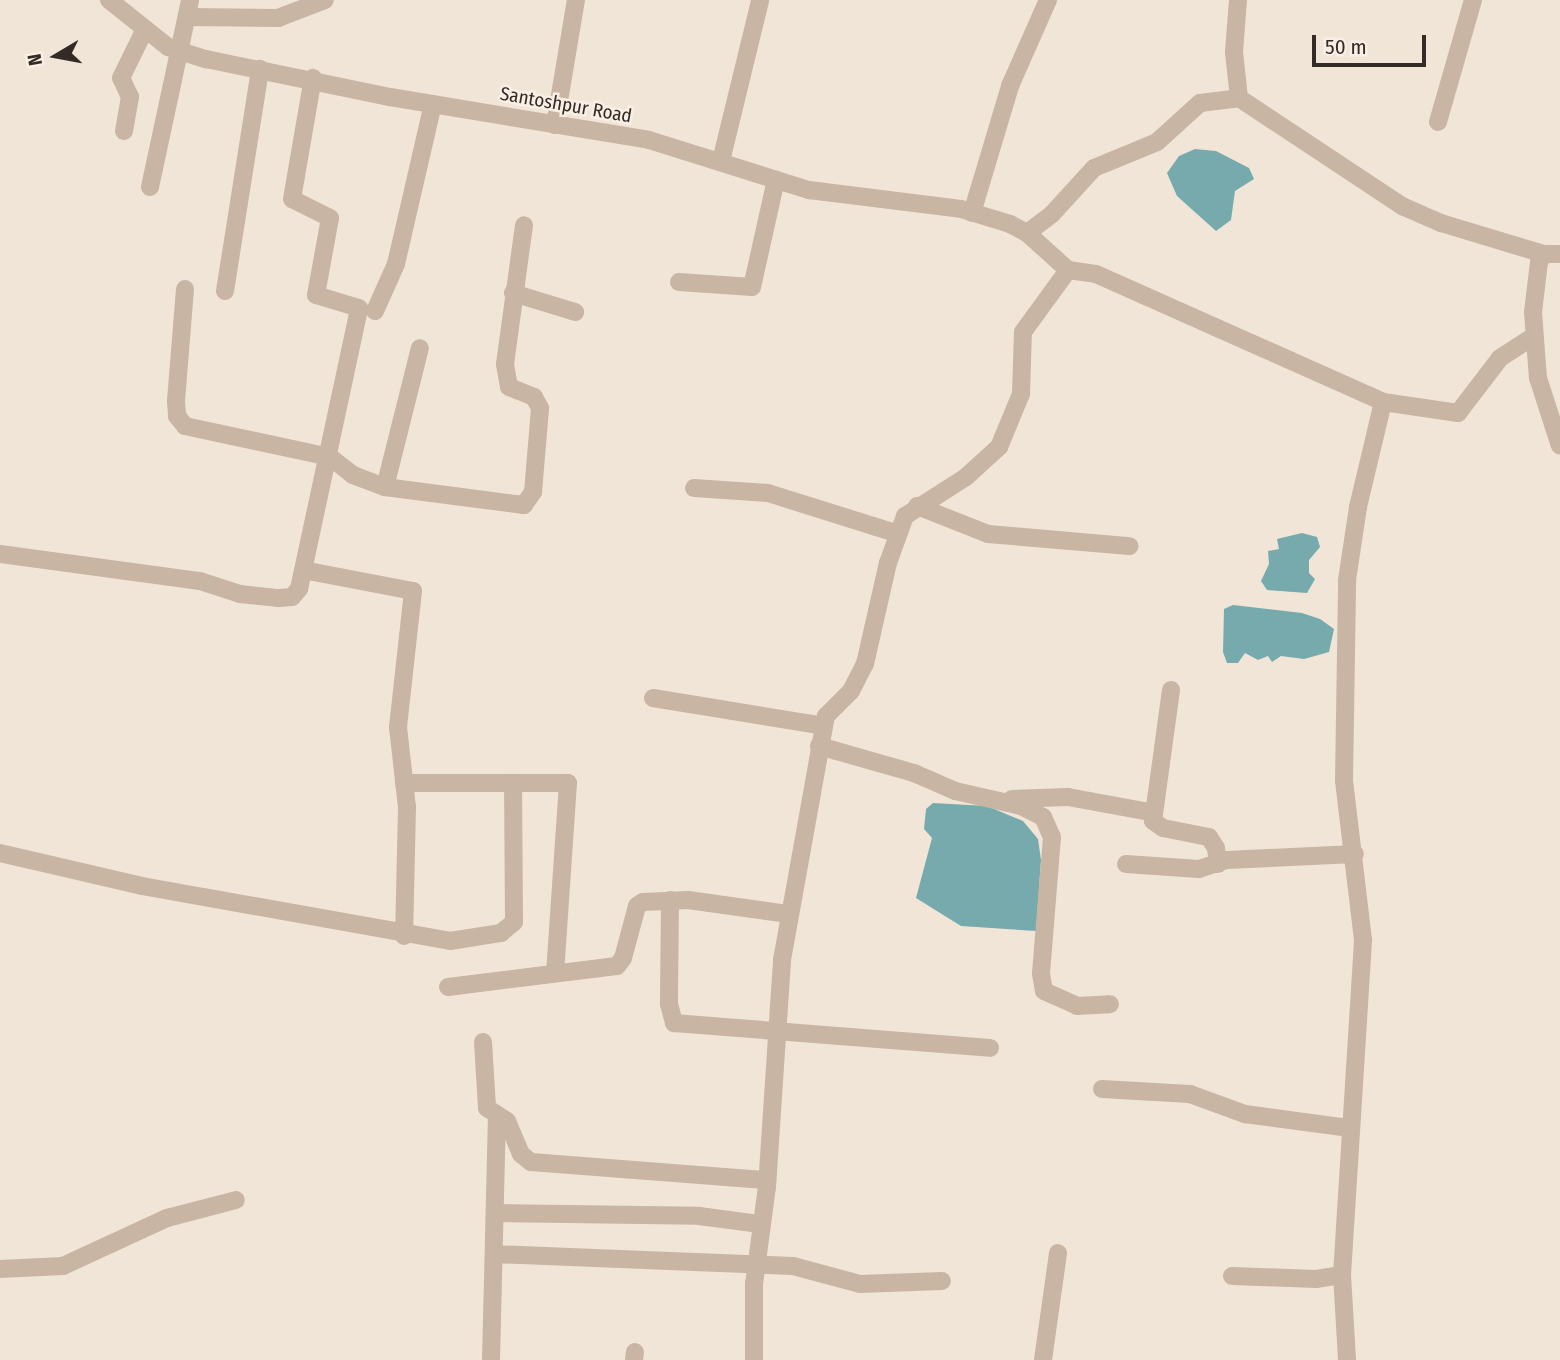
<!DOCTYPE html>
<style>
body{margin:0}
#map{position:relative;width:1560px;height:1360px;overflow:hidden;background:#f1e5d8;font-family:"Fira Sans Condensed",sans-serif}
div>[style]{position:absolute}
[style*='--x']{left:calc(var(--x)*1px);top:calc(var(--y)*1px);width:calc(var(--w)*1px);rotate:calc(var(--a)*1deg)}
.water>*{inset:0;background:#77aaad}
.minor>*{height:18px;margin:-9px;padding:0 9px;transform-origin:9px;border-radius:9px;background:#c8b5a4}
.tertiary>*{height:18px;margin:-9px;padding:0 9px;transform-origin:9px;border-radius:9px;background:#c8b5a4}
span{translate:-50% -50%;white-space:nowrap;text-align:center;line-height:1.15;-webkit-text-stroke:5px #f9efe4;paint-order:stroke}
.street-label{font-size:19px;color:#342a26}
.north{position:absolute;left:21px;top:21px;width:70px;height:70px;-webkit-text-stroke:5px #f9efe4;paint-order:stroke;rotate:260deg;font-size:19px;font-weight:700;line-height:28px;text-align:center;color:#342a26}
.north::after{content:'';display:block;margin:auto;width:24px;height:32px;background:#342a26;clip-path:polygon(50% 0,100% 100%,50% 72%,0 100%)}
.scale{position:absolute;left:1312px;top:35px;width:114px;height:32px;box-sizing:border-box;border:4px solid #342a26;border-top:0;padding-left:9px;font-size:21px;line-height:24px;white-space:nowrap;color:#342a26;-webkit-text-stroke:5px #f9efe4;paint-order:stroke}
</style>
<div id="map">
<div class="water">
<div style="clip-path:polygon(1195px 149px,1216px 151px,1249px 168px,1254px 179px,1235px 191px,1231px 220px,1216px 231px,1177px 196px,1167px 173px,1179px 156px)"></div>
<div style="clip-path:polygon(1302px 533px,1317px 537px,1320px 547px,1309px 560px,1309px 573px,1315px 579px,1307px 593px,1267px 590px,1261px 581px,1269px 564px,1268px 551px,1279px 549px,1277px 539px)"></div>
<div style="clip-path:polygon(1233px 605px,1302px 613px,1320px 619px,1334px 629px,1329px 652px,1304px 659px,1281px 656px,1272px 662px,1268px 656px,1258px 660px,1245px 653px,1238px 663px,1227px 663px,1223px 652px,1224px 609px)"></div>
<div style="clip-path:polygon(933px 803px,987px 806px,1023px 821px,1038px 839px,1041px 860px,1036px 931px,961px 926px,916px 898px,932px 838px,924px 829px,926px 809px)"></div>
</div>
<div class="minor">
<div style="--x:109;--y:0;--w:75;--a:38.5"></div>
<div style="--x:168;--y:47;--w:40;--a:18"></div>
<div style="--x:206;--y:59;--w:188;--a:11.7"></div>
<div style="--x:390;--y:97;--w:263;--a:9.4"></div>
<div style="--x:649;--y:140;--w:168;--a:17.4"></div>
<div style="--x:809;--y:190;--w:153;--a:7.1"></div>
<div style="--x:961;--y:209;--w:51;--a:17"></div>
<div style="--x:1010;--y:224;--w:19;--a:28"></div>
<div style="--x:1027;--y:233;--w:55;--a:42.1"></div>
<div style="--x:1068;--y:270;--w:28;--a:8"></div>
<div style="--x:1096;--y:274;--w:314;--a:24"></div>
<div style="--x:1383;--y:402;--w:76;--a:8.3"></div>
<div style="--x:1458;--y:413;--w:69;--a:-52.6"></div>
<div style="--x:1500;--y:358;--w:40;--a:-32.9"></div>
<div style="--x:1238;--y:0;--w:52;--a:94.4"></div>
<div style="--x:1234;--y:52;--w:46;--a:83.8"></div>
<div style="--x:187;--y:17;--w:91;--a:0.6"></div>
<div style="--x:278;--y:18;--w:50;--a:-21"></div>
<div style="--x:1438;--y:122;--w:127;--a:-74"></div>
<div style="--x:555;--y:125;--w:127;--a:-80.5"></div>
<div style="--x:124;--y:131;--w:35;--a:-80"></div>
<div style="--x:130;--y:97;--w:21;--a:-115"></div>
<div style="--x:121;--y:78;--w:52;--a:-63.9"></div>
<div style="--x:721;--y:161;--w:165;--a:-76.3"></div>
<div style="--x:150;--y:187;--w:191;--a:-77.9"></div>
<div style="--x:972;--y:213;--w:133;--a:-73.3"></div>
<div style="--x:1010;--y:86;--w:94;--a:-66.2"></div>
<div style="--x:1027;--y:233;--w:31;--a:-37"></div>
<div style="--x:1052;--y:214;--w:62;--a:-47.6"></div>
<div style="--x:1094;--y:168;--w:68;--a:-22.4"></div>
<div style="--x:1157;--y:142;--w:58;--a:-42.2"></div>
<div style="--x:1200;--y:103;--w:39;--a:-7"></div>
<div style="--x:1239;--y:98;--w:196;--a:33.5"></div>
<div style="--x:1402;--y:206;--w:43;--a:23.6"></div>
<div style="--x:1441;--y:223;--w:108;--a:16.8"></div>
<div style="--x:679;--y:282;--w:73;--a:3.9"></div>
<div style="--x:752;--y:287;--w:110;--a:-77.4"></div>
<div style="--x:185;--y:289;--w:112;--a:94.6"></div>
<div style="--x:176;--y:401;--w:15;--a:86"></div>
<div style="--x:177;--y:416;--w:13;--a:51"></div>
<div style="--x:185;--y:426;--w:148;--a:12.1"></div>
<div style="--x:330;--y:457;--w:29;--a:38"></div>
<div style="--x:353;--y:475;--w:34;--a:21"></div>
<div style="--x:385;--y:487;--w:140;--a:7.4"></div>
<div style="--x:524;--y:505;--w:16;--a:-55"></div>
<div style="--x:533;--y:492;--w:84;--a:-85.2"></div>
<div style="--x:540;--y:408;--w:13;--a:-119"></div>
<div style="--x:534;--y:397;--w:27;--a:-158"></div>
<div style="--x:509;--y:387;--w:23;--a:-100"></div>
<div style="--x:505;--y:364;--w:140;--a:-82.2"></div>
<div style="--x:225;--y:291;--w:225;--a:-81"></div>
<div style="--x:513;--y:293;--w:65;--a:17"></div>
<div style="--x:375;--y:311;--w:51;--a:-65.9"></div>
<div style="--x:396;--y:264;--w:164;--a:-77"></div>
<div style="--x:385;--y:487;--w:143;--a:-75.9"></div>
<div style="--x:694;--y:488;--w:74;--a:3.9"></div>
<div style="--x:768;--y:493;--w:134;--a:17.4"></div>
<div style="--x:917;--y:506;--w:76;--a:21.5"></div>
<div style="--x:988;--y:534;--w:142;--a:4.9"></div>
<div style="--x:0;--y:554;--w:202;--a:7.7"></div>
<div style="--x:200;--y:581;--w:42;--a:18"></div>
<div style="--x:240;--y:594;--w:39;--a:6"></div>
<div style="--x:279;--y:598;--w:13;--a:-4"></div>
<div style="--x:292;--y:597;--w:11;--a:-49"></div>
<div style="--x:299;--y:589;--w:287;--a:-77.9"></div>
<div style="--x:359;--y:308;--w:45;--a:-163.2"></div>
<div style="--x:316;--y:295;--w:78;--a:-79.7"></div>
<div style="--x:330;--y:218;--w:42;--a:-153.4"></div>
<div style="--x:292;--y:199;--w:123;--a:-80.2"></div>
<div style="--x:303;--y:570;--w:112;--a:10.8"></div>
<div style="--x:413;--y:591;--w:137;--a:96.3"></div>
<div style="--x:398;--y:727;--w:81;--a:83.6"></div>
<div style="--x:407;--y:807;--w:129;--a:91.3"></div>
<div style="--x:1171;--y:690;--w:132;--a:97.8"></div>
<div style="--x:1153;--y:821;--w:12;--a:35"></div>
<div style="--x:1163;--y:828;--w:47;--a:11.1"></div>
<div style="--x:1209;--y:837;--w:13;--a:58"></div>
<div style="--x:1216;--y:848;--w:16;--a:83"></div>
<div style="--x:653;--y:698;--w:173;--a:9.3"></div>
<div style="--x:819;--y:746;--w:99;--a:15.9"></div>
<div style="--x:914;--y:773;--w:45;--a:23.7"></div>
<div style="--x:955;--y:791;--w:68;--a:12.8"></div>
<div style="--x:1021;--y:806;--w:25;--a:27"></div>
<div style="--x:1043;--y:817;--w:22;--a:66"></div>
<div style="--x:1052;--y:837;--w:137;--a:94.6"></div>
<div style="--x:1041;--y:974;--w:17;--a:80"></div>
<div style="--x:1044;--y:991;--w:36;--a:24"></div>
<div style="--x:1077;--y:1006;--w:33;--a:-3"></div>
<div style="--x:404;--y:783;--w:164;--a:0"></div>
<div style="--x:568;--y:783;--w:190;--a:93.9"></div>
<div style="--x:1012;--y:799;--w:56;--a:-2"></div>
<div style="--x:1068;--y:797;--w:83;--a:10.4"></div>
<div style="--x:0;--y:853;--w:146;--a:13.1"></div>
<div style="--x:142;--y:886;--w:313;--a:10.1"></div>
<div style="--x:450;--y:941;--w:52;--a:-8.9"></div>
<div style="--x:501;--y:933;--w:17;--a:-40"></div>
<div style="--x:514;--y:922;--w:139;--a:-90.4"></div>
<div style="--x:1126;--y:864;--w:73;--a:3.9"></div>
<div style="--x:1199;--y:869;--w:29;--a:-18"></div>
<div style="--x:1227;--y:860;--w:128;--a:-2.7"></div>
<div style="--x:670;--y:900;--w:104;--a:90.6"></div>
<div style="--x:669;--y:1004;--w:20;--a:75"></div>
<div style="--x:674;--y:1023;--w:317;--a:4.5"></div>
<div style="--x:448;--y:987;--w:170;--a:-7.1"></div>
<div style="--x:617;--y:966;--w:10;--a:-53"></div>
<div style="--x:623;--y:958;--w:54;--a:-74.9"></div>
<div style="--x:637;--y:906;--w:7;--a:-34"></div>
<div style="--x:643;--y:902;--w:45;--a:-2.5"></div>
<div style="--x:688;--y:900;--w:100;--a:8"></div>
<div style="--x:483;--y:1042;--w:66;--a:86.5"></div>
<div style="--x:487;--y:1108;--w:24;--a:33"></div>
<div style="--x:507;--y:1121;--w:36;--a:67"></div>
<div style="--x:521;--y:1154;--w:13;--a:39"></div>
<div style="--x:531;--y:1162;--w:237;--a:4.4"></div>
<div style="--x:1102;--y:1089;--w:88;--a:3.3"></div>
<div style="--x:1190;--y:1094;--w:59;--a:20"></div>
<div style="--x:1245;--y:1114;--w:104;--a:7.7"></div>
<div style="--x:495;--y:1213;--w:204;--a:0.8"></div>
<div style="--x:699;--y:1216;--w:62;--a:7.5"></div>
<div style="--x:494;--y:1254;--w:299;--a:2.3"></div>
<div style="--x:793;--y:1266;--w:69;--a:15"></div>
<div style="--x:860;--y:1284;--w:82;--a:-2.1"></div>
<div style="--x:0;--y:1269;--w:63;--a:-2.7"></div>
<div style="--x:63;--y:1266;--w:115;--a:-24.8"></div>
<div style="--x:167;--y:1218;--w:71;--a:-14.6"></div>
<div style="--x:1342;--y:1275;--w:85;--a:86.6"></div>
<div style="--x:1232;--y:1276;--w:84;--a:2"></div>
<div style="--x:1316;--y:1279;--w:26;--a:-9"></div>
<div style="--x:1342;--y:1275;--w:336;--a:-86.4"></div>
<div style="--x:1363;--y:940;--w:161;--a:-96.8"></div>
<div style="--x:1344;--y:780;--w:200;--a:-89.1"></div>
<div style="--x:1347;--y:580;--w:74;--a:-81.4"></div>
<div style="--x:1358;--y:507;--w:108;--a:-76.6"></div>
<div style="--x:491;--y:1360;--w:241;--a:-88.6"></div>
<div style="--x:634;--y:1360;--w:8;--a:-83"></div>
<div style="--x:754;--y:1360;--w:76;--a:-90"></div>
<div style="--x:754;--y:1284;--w:98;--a:-82.4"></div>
<div style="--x:767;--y:1187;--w:227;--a:-86.2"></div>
<div style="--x:782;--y:960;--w:248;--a:-79.8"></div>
<div style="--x:826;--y:716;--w:35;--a:-45"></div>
<div style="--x:851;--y:691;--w:30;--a:-63"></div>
<div style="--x:865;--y:664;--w:104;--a:-77.2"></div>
<div style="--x:888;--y:563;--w:50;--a:-70.1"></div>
<div style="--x:905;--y:516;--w:72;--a:-32.6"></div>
<div style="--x:966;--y:477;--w:45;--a:-42.3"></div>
<div style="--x:999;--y:447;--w:57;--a:-67.5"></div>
<div style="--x:1021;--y:394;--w:62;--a:-88.2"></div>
<div style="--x:1023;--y:332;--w:77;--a:-54"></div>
<div style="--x:1043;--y:1360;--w:108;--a:-82"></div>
</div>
<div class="tertiary">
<div style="--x:1560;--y:254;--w:16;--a:180"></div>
<div style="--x:1544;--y:254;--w:9;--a:122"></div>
<div style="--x:1539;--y:262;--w:50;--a:96.8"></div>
<div style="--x:1533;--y:312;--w:66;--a:85.7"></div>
<div style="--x:1538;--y:378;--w:71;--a:72.1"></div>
</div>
<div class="street-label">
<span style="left:566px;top:105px;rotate:10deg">Santoshpur Road</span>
</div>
<div class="north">N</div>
<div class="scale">50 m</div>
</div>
